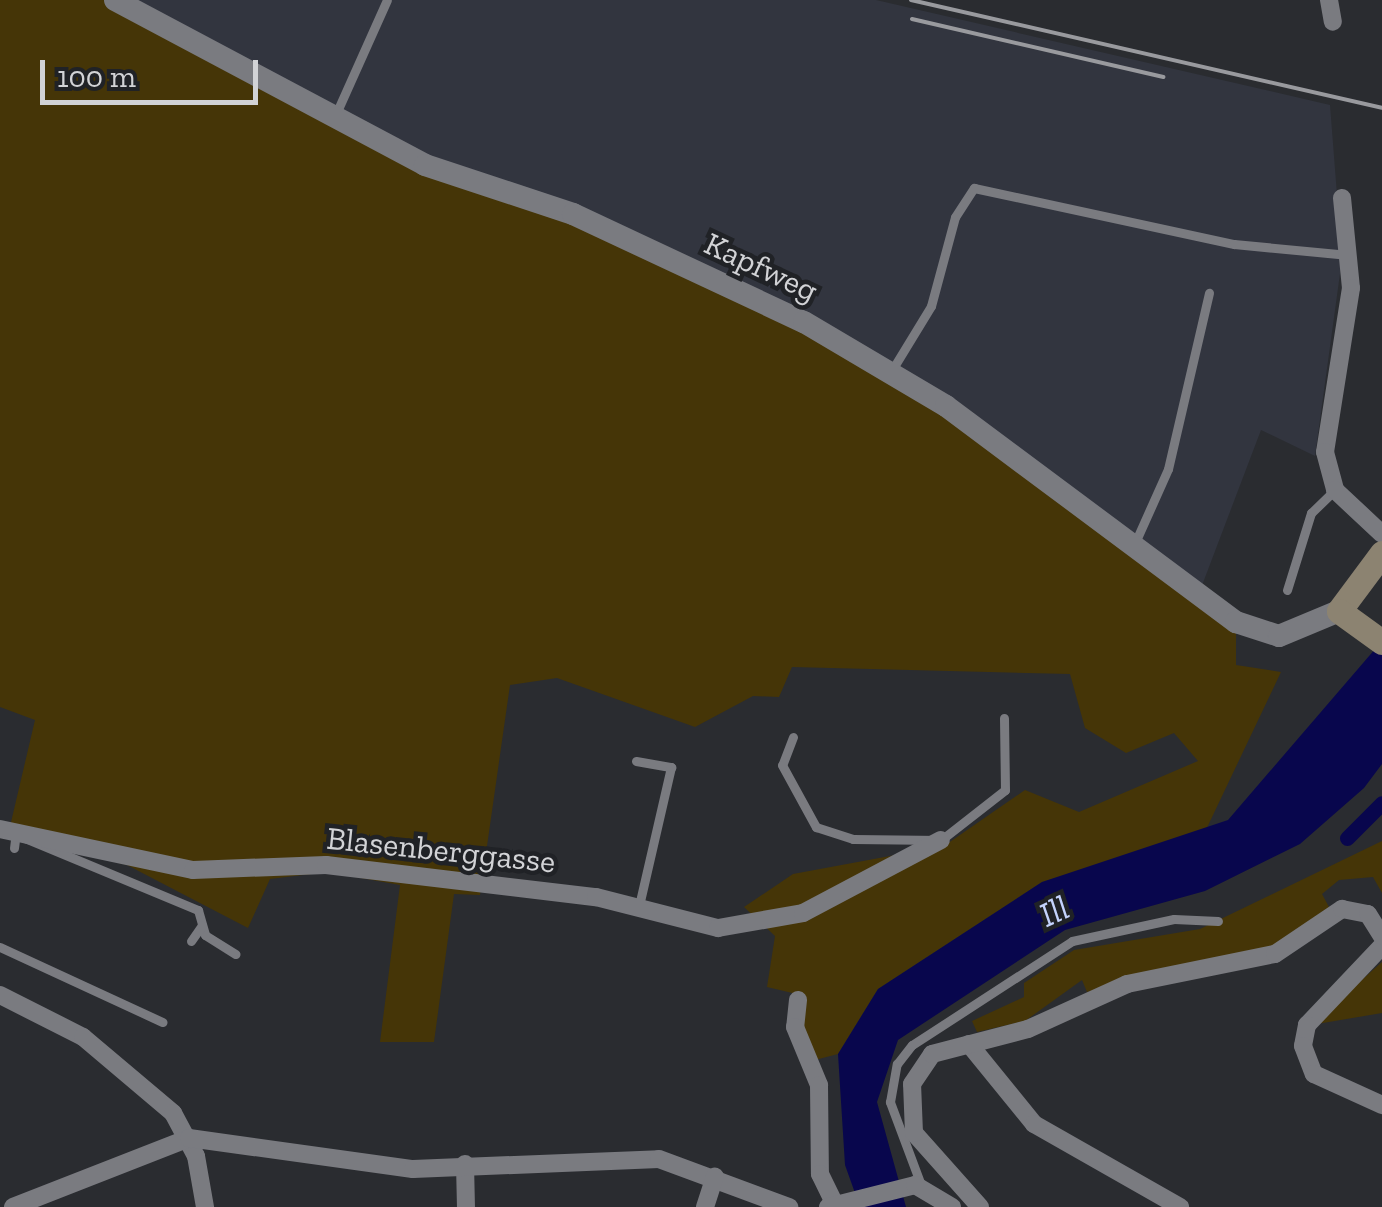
<!DOCTYPE html>
<style>
body{margin:0}
#map{position:relative;width:1382px;height:1207px;overflow:hidden;background:#2a2c30;font-family:"Zilla Slab",serif}
div>[style]{position:absolute}
[style*='--x']{left:calc(var(--x)*1px);top:calc(var(--y)*1px);width:calc(var(--w)*1px);rotate:calc(var(--a)*1deg)}
.built>*{inset:0;background:#32353f}
.green>*{inset:0;background:#453507}
.water>*{inset:0;background:#08064d}
.canal>*{height:15px;margin:-7.5px;padding:0 7.5px;transform-origin:7.5px;border-radius:7.5px;background:#08064d}
.service>*{height:9px;margin:-4.5px;padding:0 4.5px;transform-origin:4.5px;border-radius:4.5px;background:#7a7b80}
.minor>*{height:18px;margin:-9px;padding:0 9px;transform-origin:9px;border-radius:9px;background:#7a7b80}
.tertiary>*{height:22px;margin:-11px;padding:0 11px;transform-origin:11px;border-radius:11px;background:#7a7b80}
.secondary>*{height:25px;margin:-12.5px;padding:0 12.5px;transform-origin:12.5px;border-radius:12.5px;background:#8c8371}
.rail>*{height:4px;margin:-2px;padding:0 2px;transform-origin:2px;border-radius:2px;background:#999a9e}
span{translate:-50% -50%;white-space:nowrap;text-align:center;line-height:1.15;-webkit-text-stroke:9px #202226;paint-order:stroke}
.street-label{font-size:32px;color:#d2d3d6}
.water-label{font-size:35px;color:#c4d3fd;font-style:italic}
.scale{position:absolute;left:40px;top:60px;width:218px;height:45px;box-sizing:border-box;border:5px solid #d2d3d6;border-top:0;padding-left:12px;font-size:30px;line-height:35px;white-space:nowrap;color:#d2d3d6;-webkit-text-stroke:8px #202226;paint-order:stroke}
</style>
<div id="map">
<div class="built">
<div style="clip-path:polygon(115px 0,876px 0,1330px 105px,1342px 259px,1315px 456px,1261px 430px,1198px 596px,471px 182px)"></div>
</div>
<div class="green">
<div style="clip-path:polygon(0 0,115px 0,342px 122px,573px 214px,891px 371px,1236px 622px,1236px 665px,1281px 672px,1204px 834px,1042px 882px,878px 989px,838px 1054px,815px 1060px,801px 1029px,805px 996px,767px 987px,775px 936px,744px 907px,793px 874px,944px 846px,1025px 790px,1079px 812px,1198px 761px,1174px 733px,1126px 753px,1085px 728px,1070px 674px,792px 667px,779px 697px,753px 696px,695px 727px,557px 678px,510px 685px,480px 895px,454px 894px,434px 1042px,380px 1042px,400px 885px,328px 872px,270px 879px,248px 928px,127px 865px,8px 835px,35px 720px,0 707px)"></div>
<div style="clip-path:polygon(1382px 841px,1382px 893px,1373px 877px,1339px 880px,1322px 894px,1329px 907px,1272px 948px,1087px 992px,1082px 980px,1025px 1021px,977px 1032px,972px 1021px,1024px 997px,1024px 983px,1074px 950px,1200px 929px)"></div>
<div style="clip-path:polygon(1382px 962px,1382px 1013px,1317px 1024px,1347px 993px)"></div>
</div>
<div class="water">
<div style="clip-path:polygon(1382px 641px,1382px 764px,1364px 788px,1300px 844px,1205px 891px,1065px 930px,898px 1040px,877px 1102px,906px 1207px,860px 1207px,845px 1165px,838px 1054px,878px 989px,1042px 882px,1228px 820px)"></div>
</div>
<div class="canal">
<div style="--x:1347;--y:838;--w:49;--a:-45"></div>
</div>
<div class="service">
<div style="--x:335;--y:116;--w:127;--a:-65.9"></div>
<div style="--x:892;--y:370;--w:75;--a:-58.6"></div>
<div style="--x:931;--y:306;--w:92;--a:-74.9"></div>
<div style="--x:955;--y:217;--w:35;--a:-57"></div>
<div style="--x:974;--y:188;--w:266;--a:12.2"></div>
<div style="--x:1234;--y:244;--w:115;--a:5.5"></div>
<div style="--x:1134;--y:545;--w:83;--a:-65.9"></div>
<div style="--x:1168;--y:469;--w:181;--a:-76.9"></div>
<div style="--x:1287;--y:590;--w:81;--a:-72.7"></div>
<div style="--x:1311;--y:513;--w:33;--a:-44"></div>
<div style="--x:793;--y:737;--w:30;--a:111"></div>
<div style="--x:782;--y:765;--w:71;--a:61.3"></div>
<div style="--x:816;--y:827;--w:39;--a:18"></div>
<div style="--x:853;--y:839;--w:88;--a:0.7"></div>
<div style="--x:941;--y:840;--w:81;--a:-38"></div>
<div style="--x:1005;--y:790;--w:72;--a:-90.8"></div>
<div style="--x:636;--y:761;--w:36;--a:10"></div>
<div style="--x:671;--y:767;--w:147;--a:103"></div>
<div style="--x:20;--y:836;--w:193;--a:22.6"></div>
<div style="--x:198;--y:910;--w:26;--a:74"></div>
<div style="--x:205;--y:935;--w:36;--a:32"></div>
<div style="--x:14;--y:848;--w:16;--a:-83"></div>
<div style="--x:191;--y:941;--w:19;--a:-55"></div>
<div style="--x:0;--y:947;--w:179;--a:24.8"></div>
<div style="--x:921;--y:1185;--w:89;--a:-110.5"></div>
<div style="--x:890;--y:1102;--w:39;--a:-80"></div>
<div style="--x:897;--y:1064;--w:24;--a:-52"></div>
<div style="--x:912;--y:1045;--w:191;--a:-33"></div>
<div style="--x:1072;--y:941;--w:104;--a:-12.2"></div>
<div style="--x:1174;--y:919;--w:44;--a:2.6"></div>
</div>
<div class="minor">
<div style="--x:1329;--y:0;--w:22;--a:80"></div>
<div style="--x:1342;--y:198;--w:90;--a:84.3"></div>
<div style="--x:1351;--y:288;--w:166;--a:99"></div>
<div style="--x:1325;--y:452;--w:39;--a:75"></div>
<div style="--x:1335;--y:490;--w:64;--a:43.1"></div>
<div style="--x:0;--y:829;--w:197;--a:12"></div>
<div style="--x:193;--y:870;--w:133;--a:-2.2"></div>
<div style="--x:326;--y:865;--w:272;--a:6.8"></div>
<div style="--x:596;--y:897;--w:126;--a:14.3"></div>
<div style="--x:718;--y:928;--w:86;--a:-10"></div>
<div style="--x:803;--y:913;--w:156;--a:-27.9"></div>
<div style="--x:1382;--y:946;--w:109;--a:133.5"></div>
<div style="--x:1307;--y:1025;--w:21;--a:101"></div>
<div style="--x:1303;--y:1046;--w:30;--a:69"></div>
<div style="--x:1314;--y:1074;--w:75;--a:24.5"></div>
<div style="--x:0;--y:995;--w:93;--a:26.8"></div>
<div style="--x:83;--y:1037;--w:118;--a:40.2"></div>
<div style="--x:173;--y:1113;--w:49;--a:61.9"></div>
<div style="--x:196;--y:1156;--w:52;--a:80"></div>
<div style="--x:798;--y:1000;--w:27;--a:96"></div>
<div style="--x:795;--y:1027;--w:63;--a:67.5"></div>
<div style="--x:819;--y:1085;--w:89;--a:89.4"></div>
<div style="--x:820;--y:1174;--w:34;--a:64"></div>
<div style="--x:969;--y:1044;--w:103;--a:50.9"></div>
<div style="--x:1034;--y:1124;--w:168;--a:29.6"></div>
<div style="--x:465;--y:1164;--w:43;--a:88.7"></div>
<div style="--x:13;--y:1207;--w:189;--a:-21.4"></div>
<div style="--x:189;--y:1138;--w:226;--a:7.9"></div>
<div style="--x:413;--y:1169;--w:246;--a:-2.3"></div>
<div style="--x:659;--y:1159;--w:139;--a:20.3"></div>
<div style="--x:705;--y:1207;--w:32;--a:-72"></div>
<div style="--x:828;--y:1207;--w:90;--a:-14.2"></div>
<div style="--x:915;--y:1185;--w:43;--a:30.7"></div>
<div style="--x:980;--y:1207;--w:99;--a:-131.7"></div>
<div style="--x:914;--y:1133;--w:49;--a:-92.3"></div>
<div style="--x:912;--y:1084;--w:36;--a:-56"></div>
<div style="--x:932;--y:1054;--w:99;--a:-14.6"></div>
<div style="--x:1028;--y:1029;--w:109;--a:-24.4"></div>
<div style="--x:1127;--y:984;--w:151;--a:-11.5"></div>
<div style="--x:1275;--y:954;--w:81;--a:-33.9"></div>
<div style="--x:1342;--y:909;--w:26;--a:11"></div>
<div style="--x:1368;--y:914;--w:26;--a:58"></div>
</div>
<div class="tertiary">
<div style="--x:115;--y:0;--w:351;--a:28"></div>
<div style="--x:425;--y:165;--w:156;--a:18.3"></div>
<div style="--x:573;--y:214;--w:255;--a:25.1"></div>
<div style="--x:804;--y:322;--w:165;--a:30.6"></div>
<div style="--x:946;--y:406;--w:362;--a:36.7"></div>
<div style="--x:1236;--y:622;--w:45;--a:18"></div>
<div style="--x:1279;--y:636;--w:65;--a:-22.6"></div>
</div>
<div class="secondary">
<div style="--x:1382;--y:553;--w:72;--a:126.6"></div>
<div style="--x:1339;--y:611;--w:53;--a:35.8"></div>
</div>
<div class="rail">
<div style="--x:911;--y:0;--w:483;--a:12.9"></div>
<div style="--x:912;--y:19;--w:258;--a:13"></div>
</div>
<div class="street-label">
<span style="left:761px;top:267px;rotate:25deg">Kapfweg</span>
<span style="left:441px;top:850px;rotate:6deg">Blasenberggasse</span>
</div>
<div class="water-label">
<span style="left:1054px;top:911px;rotate:-25deg">Ill</span>
</div>
<div class="scale">100 m</div>
</div>
